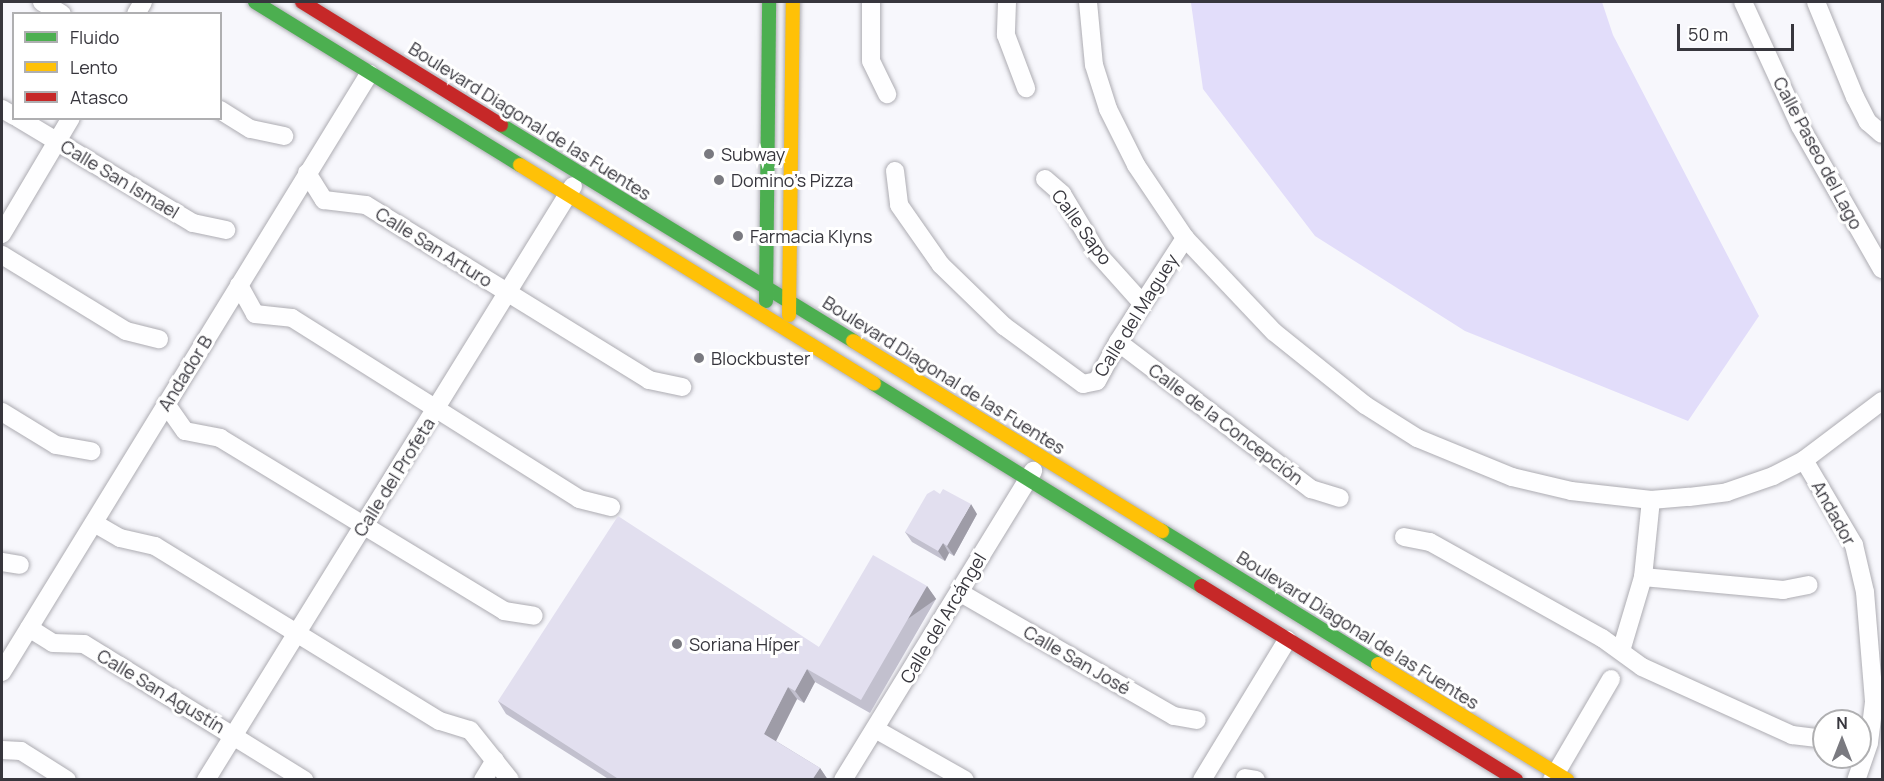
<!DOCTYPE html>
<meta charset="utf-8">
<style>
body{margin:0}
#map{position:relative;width:1884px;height:781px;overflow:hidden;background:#f7f7fc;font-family:Manrope,sans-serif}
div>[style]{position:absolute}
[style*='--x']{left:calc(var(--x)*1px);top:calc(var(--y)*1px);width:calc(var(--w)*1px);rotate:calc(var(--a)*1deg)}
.green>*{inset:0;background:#e2ddfa}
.roads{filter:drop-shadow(0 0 2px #adacb2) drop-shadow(0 0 2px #adacb2)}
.street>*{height:18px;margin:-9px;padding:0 9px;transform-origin:9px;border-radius:9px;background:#fefeff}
.fast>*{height:14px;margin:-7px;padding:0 7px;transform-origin:7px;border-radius:7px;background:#4caf50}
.slow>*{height:14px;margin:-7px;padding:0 7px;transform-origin:7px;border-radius:7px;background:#ffc107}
.jam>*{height:14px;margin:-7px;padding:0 7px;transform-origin:7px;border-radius:7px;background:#c62828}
.wall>*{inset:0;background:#c2c0ce}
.shaded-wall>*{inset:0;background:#9e9ca7;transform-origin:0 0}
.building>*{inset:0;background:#e2dfef}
.dots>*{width:16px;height:16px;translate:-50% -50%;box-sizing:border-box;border:3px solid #fff;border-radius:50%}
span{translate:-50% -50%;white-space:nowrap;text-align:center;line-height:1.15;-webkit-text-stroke:6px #fff;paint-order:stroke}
.street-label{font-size:18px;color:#37363d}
.poi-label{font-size:18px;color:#37363d}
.left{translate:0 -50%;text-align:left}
.frame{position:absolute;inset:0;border:3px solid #37363d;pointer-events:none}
.legend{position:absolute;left:12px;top:12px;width:210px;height:108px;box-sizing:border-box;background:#fff;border:2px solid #afafb1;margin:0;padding:8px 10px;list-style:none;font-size:18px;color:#37363d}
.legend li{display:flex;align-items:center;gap:12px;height:30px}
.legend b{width:30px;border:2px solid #afafb1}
.north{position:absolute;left:1812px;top:709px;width:60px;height:60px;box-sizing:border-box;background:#fff;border:2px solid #afafb1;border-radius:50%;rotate:0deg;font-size:16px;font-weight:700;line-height:24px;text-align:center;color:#37363d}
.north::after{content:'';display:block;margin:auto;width:21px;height:27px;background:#7a7a80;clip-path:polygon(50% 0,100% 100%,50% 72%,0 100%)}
.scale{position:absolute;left:1677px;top:24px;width:117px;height:27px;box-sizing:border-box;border:3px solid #37363d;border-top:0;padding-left:8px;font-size:18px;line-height:21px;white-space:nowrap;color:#37363d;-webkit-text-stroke:4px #fff;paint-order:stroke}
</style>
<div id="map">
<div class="green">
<div style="clip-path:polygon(1602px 2px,1613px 35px,1759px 316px,1688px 421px,1465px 331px,1315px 236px,1203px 89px,1191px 3px)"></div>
</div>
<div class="roads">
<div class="street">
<div style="--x:42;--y:2;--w:23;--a:31"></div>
<div style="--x:871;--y:2;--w:59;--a:90"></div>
<div style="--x:871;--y:61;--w:37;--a:64"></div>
<div style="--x:1007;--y:2;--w:33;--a:92"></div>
<div style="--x:1006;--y:35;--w:57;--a:69.3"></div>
<div style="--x:1088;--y:2;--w:63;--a:84.6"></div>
<div style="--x:1094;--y:65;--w:46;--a:72.3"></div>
<div style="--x:1108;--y:109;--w:63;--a:63.4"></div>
<div style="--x:1136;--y:165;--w:88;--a:56.1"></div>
<div style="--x:1185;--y:238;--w:129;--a:46.6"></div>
<div style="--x:1274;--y:332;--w:117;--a:38.7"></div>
<div style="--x:1365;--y:405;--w:62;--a:32.4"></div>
<div style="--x:1417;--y:438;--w:103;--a:22.3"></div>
<div style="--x:1512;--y:477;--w:61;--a:13.3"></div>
<div style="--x:1571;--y:491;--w:81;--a:6.4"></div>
<div style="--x:1651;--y:500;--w:38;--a:-5"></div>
<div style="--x:1689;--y:497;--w:38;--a:-7"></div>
<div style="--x:1727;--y:492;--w:49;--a:-19.2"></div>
<div style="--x:1773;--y:476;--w:35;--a:-27"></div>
<div style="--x:1804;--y:460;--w:98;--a:-37.1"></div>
<div style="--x:1743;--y:2;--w:136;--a:65.3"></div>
<div style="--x:1800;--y:126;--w:165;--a:60.2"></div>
<div style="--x:1816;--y:2;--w:103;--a:67.7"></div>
<div style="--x:1855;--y:97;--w:28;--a:63"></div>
<div style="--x:1868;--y:122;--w:18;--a:41"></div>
<div style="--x:136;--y:14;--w:14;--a:-60"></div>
<div style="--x:2;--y:109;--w:14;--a:30"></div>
<div style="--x:220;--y:110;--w:36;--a:32"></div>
<div style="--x:251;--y:129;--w:34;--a:12"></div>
<div style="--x:18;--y:118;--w:204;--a:31"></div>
<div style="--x:193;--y:223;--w:34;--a:12"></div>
<div style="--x:895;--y:171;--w:34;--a:83"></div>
<div style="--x:899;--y:205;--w:73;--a:55"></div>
<div style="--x:941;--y:265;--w:88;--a:44.1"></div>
<div style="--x:1004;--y:326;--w:98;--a:36.3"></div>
<div style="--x:1083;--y:384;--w:14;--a:-12"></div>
<div style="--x:1097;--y:381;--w:44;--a:-61.7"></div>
<div style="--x:1118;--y:342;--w:124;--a:-57.2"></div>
<div style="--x:307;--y:173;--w:32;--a:58"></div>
<div style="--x:324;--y:200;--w:42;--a:6.8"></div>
<div style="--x:366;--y:205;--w:333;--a:31.7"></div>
<div style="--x:649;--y:380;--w:34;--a:12"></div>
<div style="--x:1045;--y:179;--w:23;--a:41"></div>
<div style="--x:1062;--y:194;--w:70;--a:59"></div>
<div style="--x:1098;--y:254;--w:66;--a:48.1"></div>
<div style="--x:2;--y:234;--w:135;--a:-59.3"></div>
<div style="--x:2;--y:255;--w:145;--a:31.5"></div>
<div style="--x:126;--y:331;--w:34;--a:14"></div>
<div style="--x:239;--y:285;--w:33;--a:61"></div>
<div style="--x:255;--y:314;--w:37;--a:6"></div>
<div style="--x:292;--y:318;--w:339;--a:32.2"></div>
<div style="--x:579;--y:499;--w:33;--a:14"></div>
<div style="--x:1118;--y:342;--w:243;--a:37.3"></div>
<div style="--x:1311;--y:489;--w:30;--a:17"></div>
<div style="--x:166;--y:404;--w:33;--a:55"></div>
<div style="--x:185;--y:431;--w:36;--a:11"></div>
<div style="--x:220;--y:438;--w:333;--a:31.3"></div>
<div style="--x:504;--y:611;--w:30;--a:9"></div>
<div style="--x:2;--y:412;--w:63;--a:31.4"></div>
<div style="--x:56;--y:445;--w:36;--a:10"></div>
<div style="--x:1804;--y:460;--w:99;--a:59.5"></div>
<div style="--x:1854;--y:545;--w:48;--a:76.8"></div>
<div style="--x:1865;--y:592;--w:110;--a:85.3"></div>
<div style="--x:1874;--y:702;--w:41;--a:97"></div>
<div style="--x:1869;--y:743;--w:39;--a:109"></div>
<div style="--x:94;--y:523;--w:30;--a:30"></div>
<div style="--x:120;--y:538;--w:36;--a:13"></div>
<div style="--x:155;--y:546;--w:334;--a:31.6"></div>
<div style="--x:440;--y:721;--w:31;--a:17"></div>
<div style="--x:470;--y:730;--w:64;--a:51.3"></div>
<div style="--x:1404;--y:537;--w:26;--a:11"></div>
<div style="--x:1430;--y:542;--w:197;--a:29.2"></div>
<div style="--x:1602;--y:638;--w:49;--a:35.9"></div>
<div style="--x:1642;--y:667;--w:165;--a:24.4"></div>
<div style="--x:1792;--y:735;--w:32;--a:7"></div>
<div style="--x:2;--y:562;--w:18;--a:9"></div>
<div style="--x:1643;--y:577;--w:141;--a:5.3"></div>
<div style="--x:1783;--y:590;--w:26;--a:-11"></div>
<div style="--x:959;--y:592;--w:248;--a:30"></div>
<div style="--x:1174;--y:716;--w:23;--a:10"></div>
<div style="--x:29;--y:628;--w:28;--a:32"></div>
<div style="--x:53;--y:643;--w:31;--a:2"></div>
<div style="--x:84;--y:644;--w:259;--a:31.7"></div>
<div style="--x:1621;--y:651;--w:77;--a:-73.4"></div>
<div style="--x:1643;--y:577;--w:77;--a:-84.1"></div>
<div style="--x:2;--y:672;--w:702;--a:-58.46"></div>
<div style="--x:875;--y:729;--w:103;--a:29.5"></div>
<div style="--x:2;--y:750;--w:19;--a:3"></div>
<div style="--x:21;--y:751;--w:54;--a:32.2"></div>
<div style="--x:1245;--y:778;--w:11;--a:10"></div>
<div style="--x:206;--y:780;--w:698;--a:-58.29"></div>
<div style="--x:483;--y:780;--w:23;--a:-59"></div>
<div style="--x:843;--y:780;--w:363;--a:-58.4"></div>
<div style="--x:1202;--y:780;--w:164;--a:-58.7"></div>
<div style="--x:1552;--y:780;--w:117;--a:-59.7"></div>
</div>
<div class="fast">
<div style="--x:255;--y:2;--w:311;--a:31.6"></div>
<div style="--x:501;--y:125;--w:413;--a:31.5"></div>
<div style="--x:766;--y:301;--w:299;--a:-89.4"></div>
<div style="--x:874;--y:384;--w:384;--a:31.7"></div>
<div style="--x:1162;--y:531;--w:254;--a:31.6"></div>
</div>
<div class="slow">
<div style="--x:520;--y:165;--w:416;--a:31.7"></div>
<div style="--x:789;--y:315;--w:313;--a:-89.3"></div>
<div style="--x:853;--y:341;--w:363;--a:31.6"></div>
<div style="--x:1378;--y:664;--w:222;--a:31.5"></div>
</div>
<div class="jam">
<div style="--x:302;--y:2;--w:234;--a:31.7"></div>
<div style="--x:1201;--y:586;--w:370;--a:31.6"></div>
</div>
</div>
<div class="wall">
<div style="clip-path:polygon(977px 514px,954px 556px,949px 553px,945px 561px,912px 542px,905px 532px)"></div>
<div style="clip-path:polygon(927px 586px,936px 599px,870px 713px,815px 682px,804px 703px,797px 699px,776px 741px,820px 768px,828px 780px,610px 780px,506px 714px,498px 701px,819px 647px)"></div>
</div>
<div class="shaded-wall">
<div style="clip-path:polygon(971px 504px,977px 514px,954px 556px,947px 546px)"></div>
<div style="clip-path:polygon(943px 543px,949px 553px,945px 561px,938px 551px)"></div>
<div style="left:927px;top:586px;width:16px;height:132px;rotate:55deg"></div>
<div style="clip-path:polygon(807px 669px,815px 682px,804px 703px,795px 691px)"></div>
<div style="clip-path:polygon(788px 687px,797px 699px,773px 747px,764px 734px)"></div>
<div style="clip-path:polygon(820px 768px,828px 780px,812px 780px)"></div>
</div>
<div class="building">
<div style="clip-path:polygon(943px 489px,971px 504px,947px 546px,943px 543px,938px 551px,905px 532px,927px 494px,934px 490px,940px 494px)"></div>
<div style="clip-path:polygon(618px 516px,819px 647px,873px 555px,927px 586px,861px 700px,807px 669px,795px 691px,788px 687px,764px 734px,820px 768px,812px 780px,620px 780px,498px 701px)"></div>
</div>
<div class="dots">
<div style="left:709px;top:154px;background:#7a7a80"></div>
<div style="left:719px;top:180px;background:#7a7a80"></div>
<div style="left:738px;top:236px;background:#7a7a80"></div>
<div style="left:699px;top:358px;background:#7a7a80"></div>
<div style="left:677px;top:644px;background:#7a7a80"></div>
</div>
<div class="street-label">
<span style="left:530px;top:121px;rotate:32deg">Boulevard Diagonal de las Fuentes</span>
<span style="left:1818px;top:153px;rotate:62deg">Calle Paseo del Lago</span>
<span style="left:120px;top:179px;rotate:31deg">Calle San Ismael</span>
<span style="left:1082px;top:227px;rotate:54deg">Calle Sapo</span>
<span style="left:434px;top:247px;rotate:32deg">Calle San Arturo</span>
<span style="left:1136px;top:315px;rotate:-58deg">Calle del Maguey</span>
<span style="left:185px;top:373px;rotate:-58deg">Andador B</span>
<span style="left:944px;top:375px;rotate:32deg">Boulevard Diagonal de las Fuentes</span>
<span style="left:1226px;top:424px;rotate:37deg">Calle de la Concepción</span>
<span style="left:394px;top:477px;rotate:-58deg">Calle del Profeta</span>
<span style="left:1834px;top:513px;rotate:61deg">Andador</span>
<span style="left:943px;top:618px;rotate:-59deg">Calle del Arcángel</span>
<span style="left:1358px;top:630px;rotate:32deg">Boulevard Diagonal de las Fuentes</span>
<span style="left:1077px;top:660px;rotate:30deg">Calle San José</span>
<span style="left:161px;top:691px;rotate:31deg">Calle San Agustín</span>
</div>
<div class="poi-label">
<span class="left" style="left:721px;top:154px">Subway</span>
<span class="left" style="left:731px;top:180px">Domino's Pizza</span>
<span class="left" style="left:750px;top:236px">Farmacia Klyns</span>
<span class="left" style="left:711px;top:358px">Blockbuster</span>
<span class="left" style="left:689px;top:644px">Soriana Híper</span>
</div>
<div class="frame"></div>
<ul class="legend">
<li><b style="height:8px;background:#4caf50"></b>Fluido</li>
<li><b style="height:8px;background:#ffc107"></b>Lento</li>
<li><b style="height:8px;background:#c62828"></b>Atasco</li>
</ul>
<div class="north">N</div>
<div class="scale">50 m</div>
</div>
